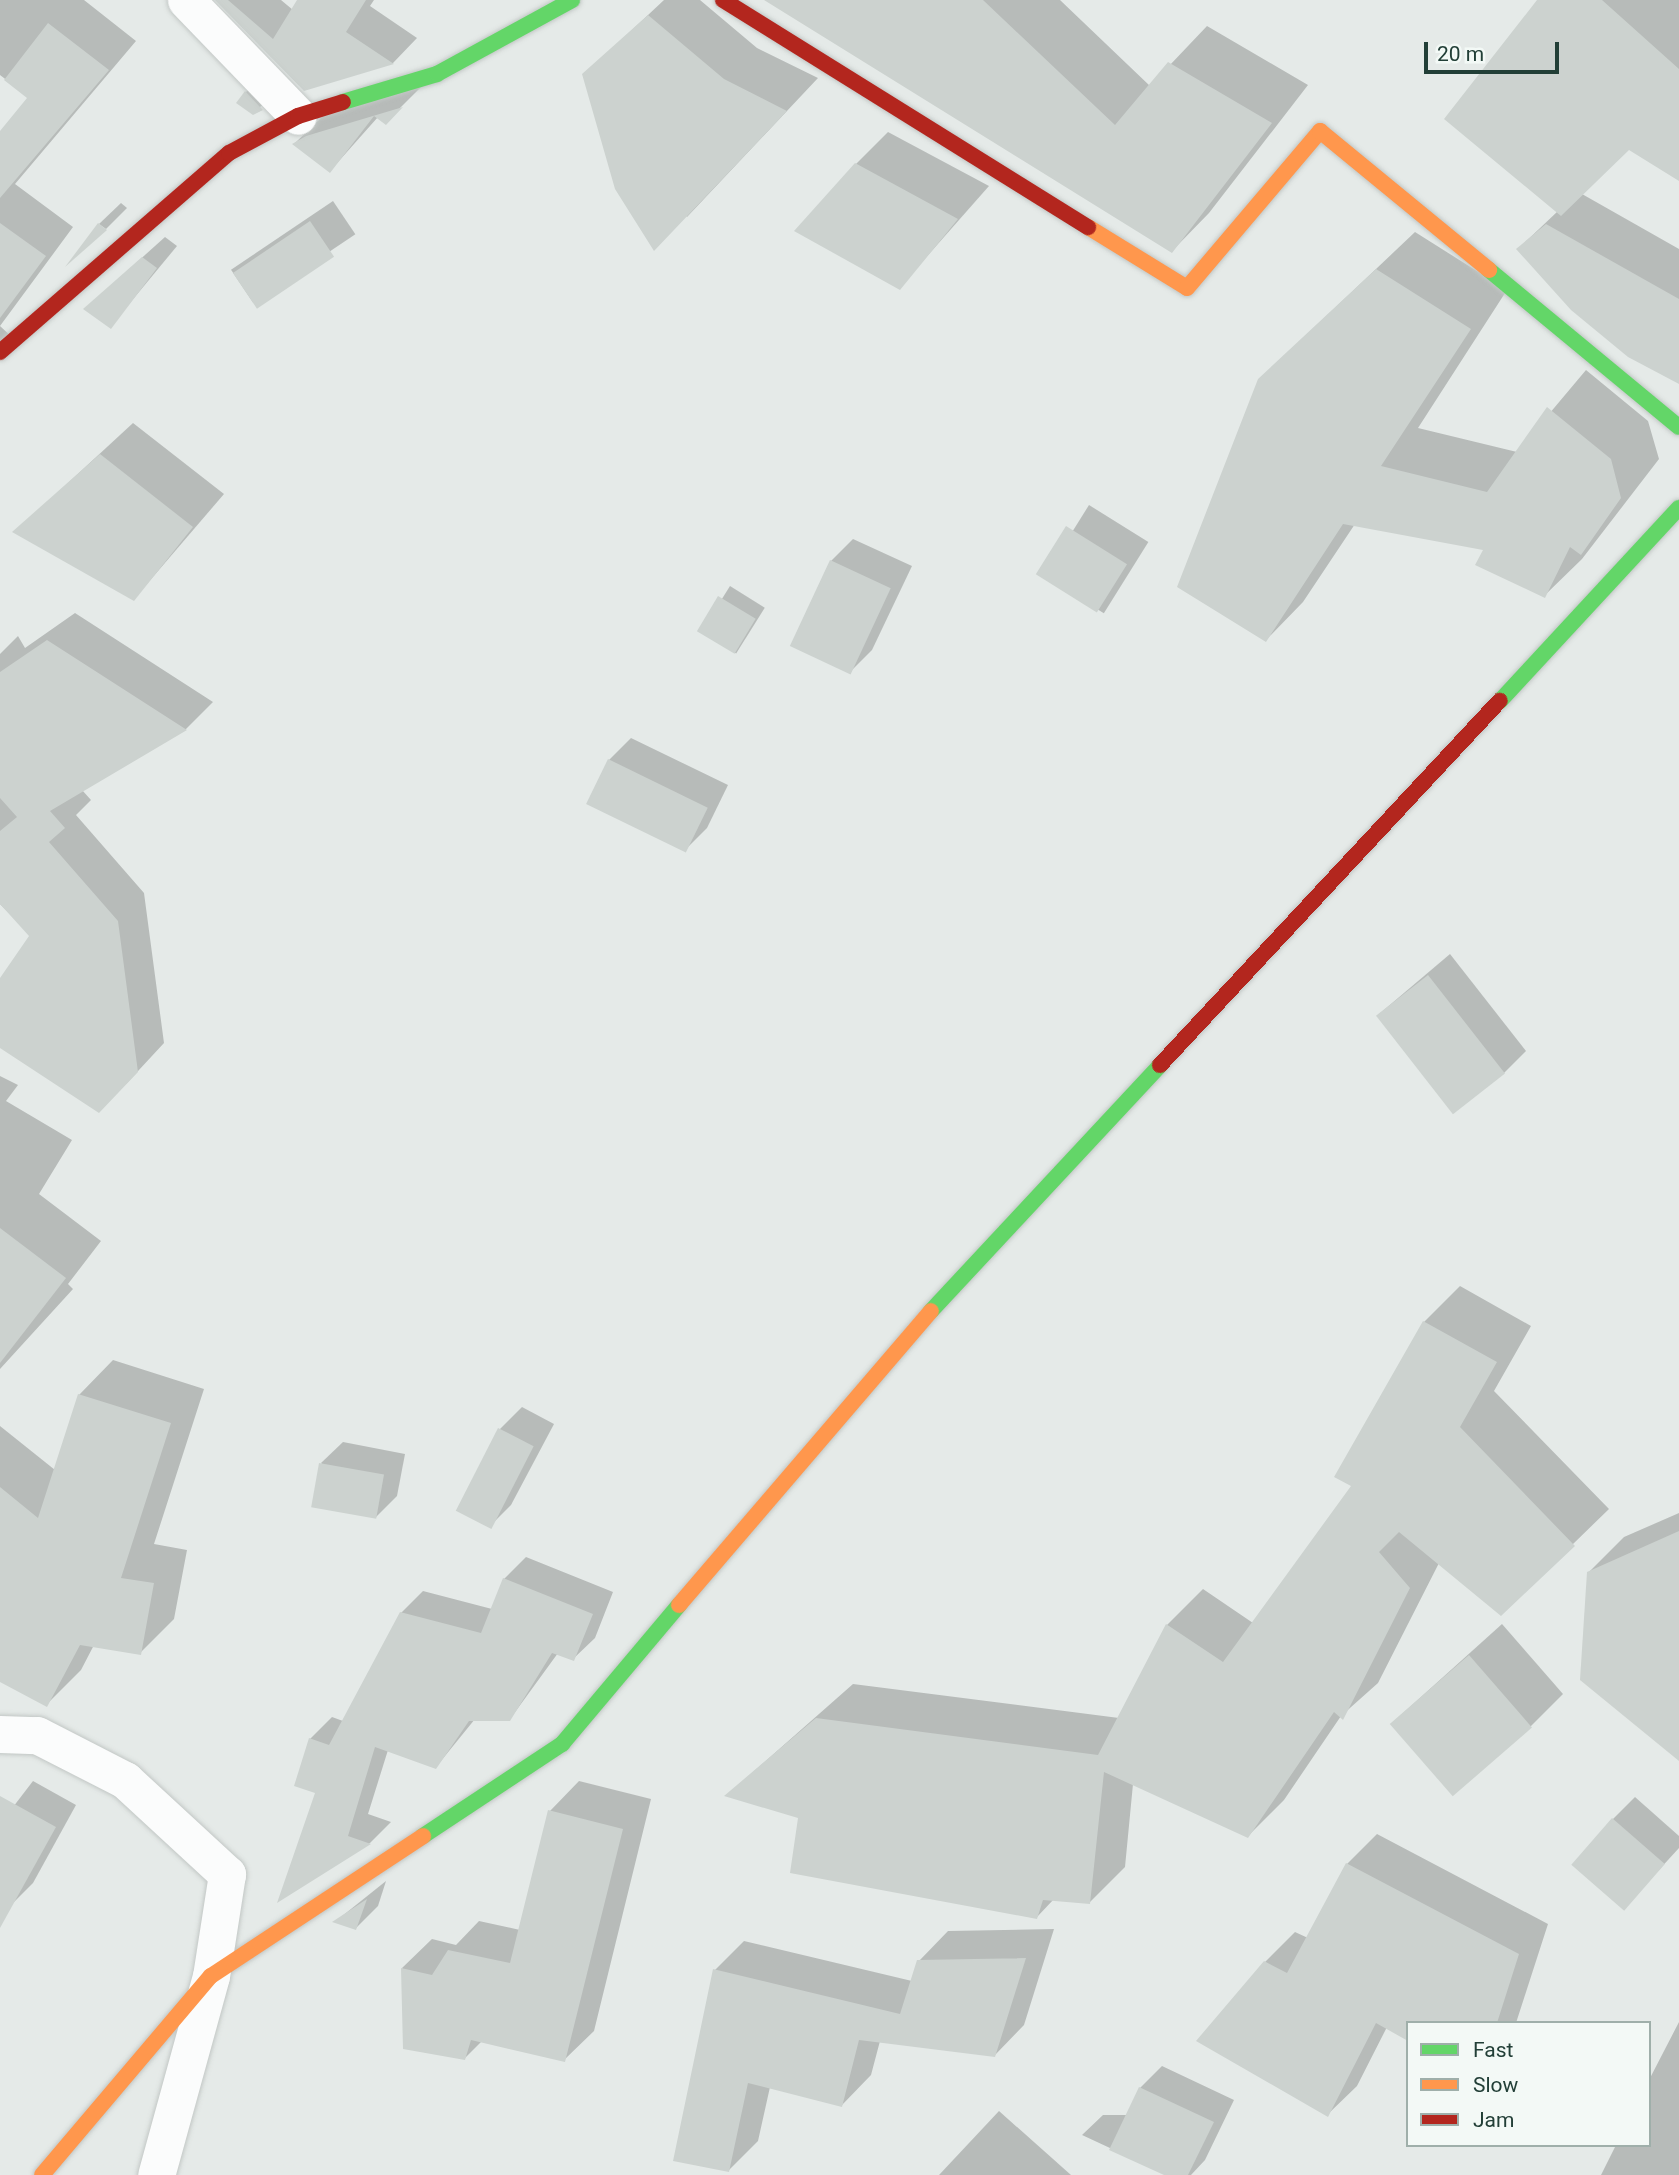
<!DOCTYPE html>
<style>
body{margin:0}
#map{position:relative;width:1679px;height:2175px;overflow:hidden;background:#e5eae8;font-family:Roboto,sans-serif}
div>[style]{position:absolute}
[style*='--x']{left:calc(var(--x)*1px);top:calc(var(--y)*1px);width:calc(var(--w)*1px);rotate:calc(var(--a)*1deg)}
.shadow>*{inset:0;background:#0003;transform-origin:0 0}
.building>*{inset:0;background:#ccd2cf;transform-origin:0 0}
.roads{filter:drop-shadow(0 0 2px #c2c7c5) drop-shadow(0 0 2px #c2c7c5)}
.street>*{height:37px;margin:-18.5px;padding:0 18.5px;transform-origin:18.5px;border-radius:18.5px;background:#fbfcfc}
.fast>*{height:16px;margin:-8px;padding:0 8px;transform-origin:8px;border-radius:8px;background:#63d668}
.slow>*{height:16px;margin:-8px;padding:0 8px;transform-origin:8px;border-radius:8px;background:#ff974d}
.jam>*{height:16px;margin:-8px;padding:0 8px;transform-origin:8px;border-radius:8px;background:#b3261e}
span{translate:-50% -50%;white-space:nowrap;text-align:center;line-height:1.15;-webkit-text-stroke:7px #f3f9f6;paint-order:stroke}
.legend{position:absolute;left:1406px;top:2021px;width:245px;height:126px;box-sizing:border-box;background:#f3f9f6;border:2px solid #9fafaa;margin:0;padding:9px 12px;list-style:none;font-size:21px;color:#223f37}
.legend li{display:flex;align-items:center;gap:14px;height:35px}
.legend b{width:35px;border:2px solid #9fafaa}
.scale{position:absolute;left:1424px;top:42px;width:135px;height:32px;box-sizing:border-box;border:4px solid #223f37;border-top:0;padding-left:9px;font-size:21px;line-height:24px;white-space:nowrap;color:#223f37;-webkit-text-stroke:5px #f3f9f6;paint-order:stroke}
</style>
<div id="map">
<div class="shadow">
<div style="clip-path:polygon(0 0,84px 0,136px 41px,15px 184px,73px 227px,0 326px,14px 339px,0 359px,0 134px,30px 98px,0 75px)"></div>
<div style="clip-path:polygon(218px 0,281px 0,293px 10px,299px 0,374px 0,370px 6px,417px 38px,393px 63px,304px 89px)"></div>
<div style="clip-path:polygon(664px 0,700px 0,757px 48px,818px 78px,687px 217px,584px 75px)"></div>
<div style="clip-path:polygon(768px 0,1060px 0,1150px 86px,1207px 26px,1308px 85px,1209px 213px,1172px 251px)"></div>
<div style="clip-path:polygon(1537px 0,1679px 0,1679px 179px,1629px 148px,1582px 194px,1679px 249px,1679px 382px,1518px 249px,1558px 211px)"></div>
<div style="clip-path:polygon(268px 71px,283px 87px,253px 113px,246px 92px)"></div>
<div style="clip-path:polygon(426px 82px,386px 122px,378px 117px,330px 171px,294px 144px,322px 117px)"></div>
<div style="clip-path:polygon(888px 132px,989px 186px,899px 288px,856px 164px)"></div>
<div style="left:333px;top:201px;width:40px;height:123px;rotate:56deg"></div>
<div style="clip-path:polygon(121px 203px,127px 208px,106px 229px,99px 224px)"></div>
<div style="clip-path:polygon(1415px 232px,1507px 290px,1418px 428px,1517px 452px,1586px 370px,1648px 421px,1659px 459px,1582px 559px,1544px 596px,1485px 548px,1355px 524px,1303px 602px,1266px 640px,1259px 380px)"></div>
<div style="clip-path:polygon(165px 237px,177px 246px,110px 327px,86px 308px)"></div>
<div style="clip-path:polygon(133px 423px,224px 494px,134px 599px,15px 532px)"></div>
<div style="left:1089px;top:505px;width:70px;height:84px;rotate:32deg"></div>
<div style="clip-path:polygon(853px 539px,912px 566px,872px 650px,850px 672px,831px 561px)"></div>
<div style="left:730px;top:586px;width:41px;height:54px;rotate:32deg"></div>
<div style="clip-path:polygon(75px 613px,213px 702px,186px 729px,82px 790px,91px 800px,76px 815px,144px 893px,164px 1043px,126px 1084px,0 1046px,0 981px,32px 936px,0 904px,0 654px,18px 636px,25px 648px)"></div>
<div style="clip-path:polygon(631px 738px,728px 785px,707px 828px,686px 849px,609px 760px)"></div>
<div style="clip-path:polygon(1450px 954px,1526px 1051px,1504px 1073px,1378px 1015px)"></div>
<div style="clip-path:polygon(0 1076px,18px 1085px,6px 1101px,72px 1140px,39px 1194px,101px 1241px,68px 1284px,73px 1289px,0 1369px)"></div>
<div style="clip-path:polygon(1460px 1286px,1531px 1326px,1494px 1391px,1609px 1509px,1501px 1614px,1439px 1563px,1378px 1683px,1341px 1716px,1284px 1800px,1248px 1836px,1133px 1784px,1125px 1867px,1089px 1903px,1054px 1899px,1037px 1917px,800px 1817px,727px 1795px,853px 1684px,1119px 1718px,1167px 1625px,1203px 1589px,1253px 1623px,1353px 1485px,1424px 1322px)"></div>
<div style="clip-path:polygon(113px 1360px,204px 1389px,154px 1544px,187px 1550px,174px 1619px,140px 1653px,94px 1645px,81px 1670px,47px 1704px,0 1680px,0 1426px,55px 1470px,79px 1395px)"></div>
<div style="clip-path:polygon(522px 1407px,554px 1424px,511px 1505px,489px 1527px,457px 1510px,500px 1429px)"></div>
<div style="clip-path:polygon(343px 1442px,405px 1454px,397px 1496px,375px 1518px,321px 1463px)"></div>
<div style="clip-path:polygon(1679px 1513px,1679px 1759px,1589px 1572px,1624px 1537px)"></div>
<div style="clip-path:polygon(526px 1557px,613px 1592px,595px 1638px,573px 1659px,558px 1653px,510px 1719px,475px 1719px,436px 1767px,388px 1750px,368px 1814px,391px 1822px,370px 1843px,281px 1899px,317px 1791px,310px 1739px,332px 1717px,343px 1721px,401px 1613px,423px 1591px,492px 1609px,504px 1579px)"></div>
<div style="clip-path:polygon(1502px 1624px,1563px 1694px,1531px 1726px,1391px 1724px)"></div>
<div style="clip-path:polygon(33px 1781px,76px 1805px,33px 1883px,11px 1905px,0 1899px,0 1824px)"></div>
<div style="clip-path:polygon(579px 1781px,651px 1799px,594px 2031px,564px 2060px,482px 2041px,465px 2058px,402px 1968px,432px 1939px,456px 1945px,479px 1921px,520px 1930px,550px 1811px)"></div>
<div style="clip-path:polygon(1635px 1797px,1679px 1836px,1679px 1848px,1624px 1908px,1613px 1819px)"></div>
<div style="clip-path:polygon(1377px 1834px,1548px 1924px,1516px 2023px,1387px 2027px,1357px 2086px,1327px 2115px,1265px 1962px,1295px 1932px,1308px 1938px,1347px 1864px)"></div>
<div style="clip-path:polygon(386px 1881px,378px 1906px,356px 1928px,336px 1921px)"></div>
<div style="clip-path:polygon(1054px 1929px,1024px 2025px,995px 2055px,880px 2041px,871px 2075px,842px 2105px,770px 2087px,758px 2141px,729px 2170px,715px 1970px,744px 1941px,912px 1981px,919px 1961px,948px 1931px)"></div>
<div style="clip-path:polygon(1679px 2022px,1679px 2175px,1601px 2175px,1616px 2145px,1649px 2145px,1649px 2080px)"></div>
<div style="clip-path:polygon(1162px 2066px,1234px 2100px,1205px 2160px,1191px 2175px,1168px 2175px,1082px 2135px,1103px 2115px,1127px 2115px,1140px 2088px)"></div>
<div style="clip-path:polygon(999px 2111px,1071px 2175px,939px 2175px)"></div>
</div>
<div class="building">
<div style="clip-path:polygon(215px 0,228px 0,273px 39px,297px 0,366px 0,346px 32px,394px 64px,304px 91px)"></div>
<div style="clip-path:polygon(764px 0,983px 0,1115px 125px,1168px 62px,1272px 123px,1172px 253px)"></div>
<div style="clip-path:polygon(1537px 0,1602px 0,1679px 69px,1679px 181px,1629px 150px,1561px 216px,1444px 119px)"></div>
<div style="clip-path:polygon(648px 15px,724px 79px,787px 111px,654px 251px,615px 189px,582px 74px)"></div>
<div style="clip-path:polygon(48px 23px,109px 70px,0 198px,0 131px,27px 98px,4px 80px)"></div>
<div style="clip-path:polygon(245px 91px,263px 110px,253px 115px,236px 103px)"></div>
<div style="clip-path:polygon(403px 107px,386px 125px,374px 116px,330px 173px,292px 144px,306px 136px)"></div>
<div style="clip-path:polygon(855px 163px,958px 219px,900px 290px,794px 231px)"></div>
<div style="left:310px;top:221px;width:43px;height:93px;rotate:56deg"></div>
<div style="clip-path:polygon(0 223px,46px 256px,0 318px)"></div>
<div style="clip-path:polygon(98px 223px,107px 230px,65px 267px)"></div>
<div style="clip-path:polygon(1546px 224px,1679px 299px,1679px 384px,1628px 357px,1571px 310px,1516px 249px)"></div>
<div style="clip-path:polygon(142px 257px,157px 268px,111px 329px,83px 309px)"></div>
<div style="clip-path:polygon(1376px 269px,1471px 329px,1381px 466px,1487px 492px,1547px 407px,1611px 459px,1621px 498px,1581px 555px,1570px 547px,1545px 598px,1475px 565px,1483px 550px,1343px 524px,1266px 642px,1177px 587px,1258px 379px)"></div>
<div style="clip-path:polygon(100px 454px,193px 527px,134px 601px,12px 532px)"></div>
<div style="left:1066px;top:526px;width:72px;height:57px;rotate:32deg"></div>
<div style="left:830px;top:560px;width:67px;height:95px;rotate:25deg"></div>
<div style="left:718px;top:596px;width:44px;height:41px;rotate:31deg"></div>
<div style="clip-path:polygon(47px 640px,187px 730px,50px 811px,65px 828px,49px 842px,118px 921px,138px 1072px,99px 1113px,0 1048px,0 978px,29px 936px,0 904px,0 831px,17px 817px,0 798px,0 672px)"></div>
<div style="left:608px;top:759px;width:111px;height:50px;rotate:26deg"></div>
<div style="left:1428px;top:975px;width:125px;height:66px;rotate:52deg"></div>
<div style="clip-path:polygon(0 1228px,66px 1278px,0 1363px)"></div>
<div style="clip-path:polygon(1423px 1321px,1497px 1362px,1460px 1427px,1575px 1546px,1501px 1616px,1399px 1532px,1379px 1552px,1410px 1588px,1343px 1720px,1334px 1712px,1248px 1838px,1104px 1772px,1090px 1904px,1043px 1900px,1037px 1919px,790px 1873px,798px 1818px,724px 1796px,816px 1718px,1098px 1755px,1166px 1624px,1223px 1662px,1351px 1486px,1334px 1477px)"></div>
<div style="clip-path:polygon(78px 1394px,171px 1423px,121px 1578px,154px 1583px,141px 1655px,80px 1645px,47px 1707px,0 1682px,0 1487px,38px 1518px)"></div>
<div style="left:498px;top:1428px;width:40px;height:93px;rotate:27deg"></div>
<div style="left:319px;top:1463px;width:66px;height:45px;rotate:10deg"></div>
<div style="clip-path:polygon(1679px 1531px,1679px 1761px,1580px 1680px,1587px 1572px)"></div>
<div style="clip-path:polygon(503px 1578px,593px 1614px,574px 1661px,552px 1653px,510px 1721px,469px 1721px,436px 1769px,375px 1747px,348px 1836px,371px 1844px,277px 1903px,315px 1793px,294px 1786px,309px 1738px,329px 1745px,400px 1612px,481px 1633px)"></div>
<div style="left:1469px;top:1655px;width:96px;height:105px;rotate:49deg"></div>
<div style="clip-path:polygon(0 1796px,56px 1827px,0 1928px)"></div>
<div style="clip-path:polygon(548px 1810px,623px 1829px,565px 2062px,471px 2040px,465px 2060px,403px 2049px,401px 1968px,432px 1975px,448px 1950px,510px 1963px)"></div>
<div style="left:1612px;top:1818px;width:70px;height:62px;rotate:41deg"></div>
<div style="clip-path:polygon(1346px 1863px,1519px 1954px,1497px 2023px,1408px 2023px,1408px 2041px,1376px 2023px,1328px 2117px,1196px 2041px,1264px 1961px,1287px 1973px)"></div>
<div style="clip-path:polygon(367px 1899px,356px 1930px,332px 1922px)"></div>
<div style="clip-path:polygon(1026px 1958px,995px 2057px,859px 2040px,842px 2107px,748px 2083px,729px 2172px,673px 2161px,713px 1969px,900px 2014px,917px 1960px)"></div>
<div style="clip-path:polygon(1139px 2087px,1214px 2122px,1188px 2175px,1164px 2175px,1109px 2150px)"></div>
</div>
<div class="roads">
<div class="street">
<div style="--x:186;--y:0;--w:161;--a:46"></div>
<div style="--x:0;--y:1734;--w:37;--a:2"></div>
<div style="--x:37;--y:1735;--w:99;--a:27.1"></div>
<div style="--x:125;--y:1780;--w:139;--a:42.7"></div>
<div style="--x:227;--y:1874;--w:103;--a:98.9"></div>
<div style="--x:211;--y:1976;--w:206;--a:105.4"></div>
</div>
<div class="fast">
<div style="--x:343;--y:102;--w:98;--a:-16.6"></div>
<div style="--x:437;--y:74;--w:154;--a:-28.7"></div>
<div style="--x:1489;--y:270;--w:246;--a:39.6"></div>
<div style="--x:1500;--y:701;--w:263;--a:-47.2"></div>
<div style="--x:931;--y:1311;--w:336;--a:-47"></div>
<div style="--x:423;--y:1836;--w:167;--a:-33.5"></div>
<div style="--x:562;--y:1744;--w:182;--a:-49.9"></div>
</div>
<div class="slow">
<div style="--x:1088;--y:227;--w:116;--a:31.6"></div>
<div style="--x:1187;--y:288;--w:206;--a:-49.7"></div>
<div style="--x:1320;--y:131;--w:219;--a:39.4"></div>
<div style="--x:679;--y:1605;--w:387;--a:-49.4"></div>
<div style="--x:42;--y:2175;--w:261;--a:-49.7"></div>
<div style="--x:211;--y:1976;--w:254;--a:-33.4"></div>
</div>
<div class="jam">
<div style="--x:723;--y:0;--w:430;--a:31.9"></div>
<div style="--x:0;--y:352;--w:303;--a:-41"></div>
<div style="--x:229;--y:153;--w:78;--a:-28.2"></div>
<div style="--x:298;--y:116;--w:47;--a:-17.3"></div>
<div style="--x:1160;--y:1065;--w:498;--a:-47"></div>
</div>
</div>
<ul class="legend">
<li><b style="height:9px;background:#63d668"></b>Fast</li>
<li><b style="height:9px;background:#ff974d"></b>Slow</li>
<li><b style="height:9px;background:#b3261e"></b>Jam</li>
</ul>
<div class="scale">20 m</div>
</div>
